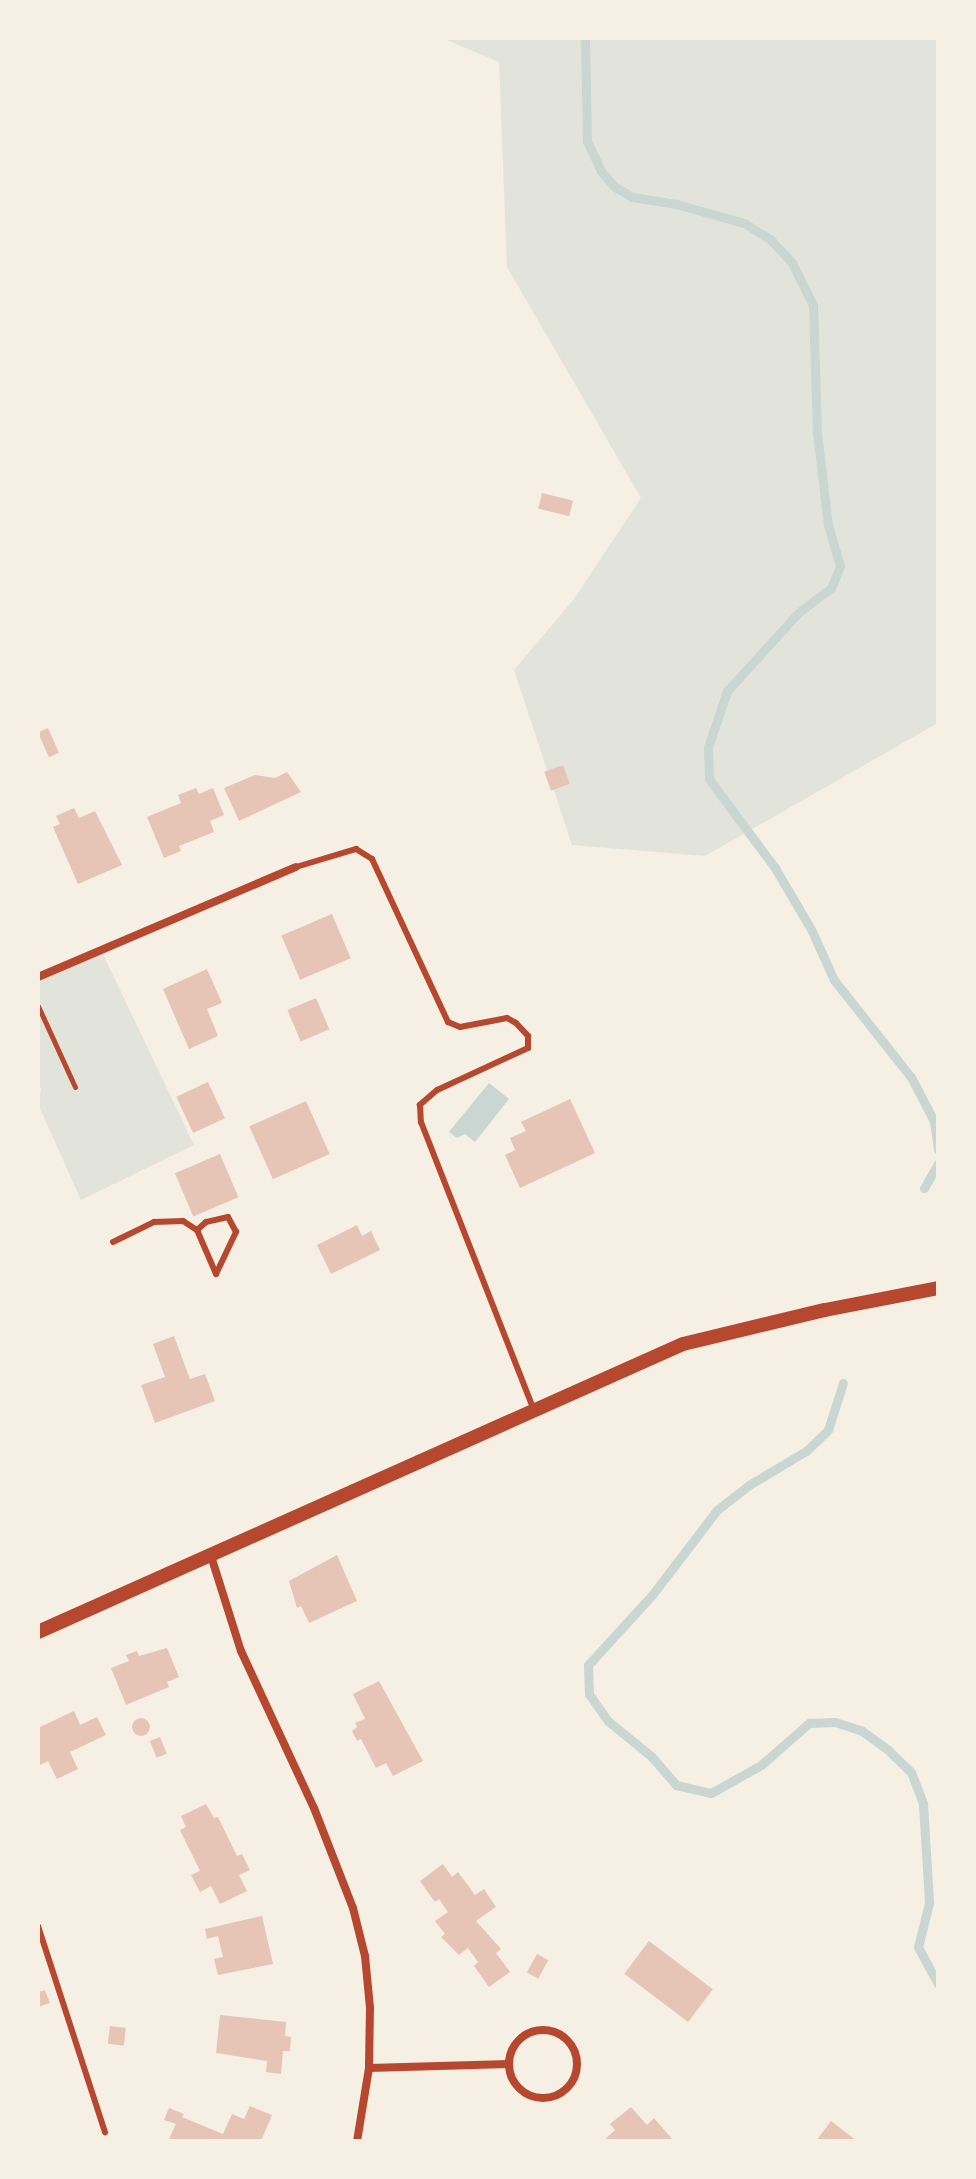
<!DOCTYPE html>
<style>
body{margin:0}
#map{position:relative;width:976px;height:2179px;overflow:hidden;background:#f6efe4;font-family:"Archivo Narrow",sans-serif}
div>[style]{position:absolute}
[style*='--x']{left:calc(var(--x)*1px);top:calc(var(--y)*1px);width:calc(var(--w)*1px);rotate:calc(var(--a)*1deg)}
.green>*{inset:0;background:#e2e4dc}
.water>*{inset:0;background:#c9d6d2}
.stream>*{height:9px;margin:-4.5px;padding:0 4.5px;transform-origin:4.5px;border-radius:4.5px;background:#c9d6d2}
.building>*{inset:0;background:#e6c5b7;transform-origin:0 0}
.round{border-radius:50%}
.path>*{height:5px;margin:-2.5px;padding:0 2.5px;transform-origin:2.5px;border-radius:2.5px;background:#b5482f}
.service>*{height:6px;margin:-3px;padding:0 3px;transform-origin:3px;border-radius:3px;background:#b5482f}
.minor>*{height:8px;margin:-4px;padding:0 4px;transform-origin:4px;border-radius:4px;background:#b5482f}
.minor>.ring{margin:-4px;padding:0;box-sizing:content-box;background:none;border:8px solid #b5482f;border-radius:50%}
.tertiary>*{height:14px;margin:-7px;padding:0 7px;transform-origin:7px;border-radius:7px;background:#b5482f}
span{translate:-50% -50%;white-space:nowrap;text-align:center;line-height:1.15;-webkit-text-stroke:8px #f6efe4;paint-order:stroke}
.frame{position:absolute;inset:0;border:40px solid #f6efe4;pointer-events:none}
</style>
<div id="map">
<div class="green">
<div style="clip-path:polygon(442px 38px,938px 38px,938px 723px,705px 856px,572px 845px,514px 670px,574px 599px,641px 498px,507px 267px,499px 62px)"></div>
<div style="clip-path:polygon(101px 950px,194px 1145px,81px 1200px,38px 1104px,41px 1089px,38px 1082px,38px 977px)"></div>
</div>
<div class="water">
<div style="clip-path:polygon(489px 1083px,509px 1099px,475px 1142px,465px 1134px,457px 1138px,449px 1132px)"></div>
</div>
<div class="stream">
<div style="--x:585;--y:38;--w:103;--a:88.9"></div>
<div style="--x:587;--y:141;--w:33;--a:65"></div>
<div style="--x:601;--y:171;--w:21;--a:49"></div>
<div style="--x:615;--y:187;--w:20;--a:30"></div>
<div style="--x:632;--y:197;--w:45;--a:9"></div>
<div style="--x:676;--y:204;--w:71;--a:15.6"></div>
<div style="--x:744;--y:223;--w:31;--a:32"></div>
<div style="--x:770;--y:239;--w:33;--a:47"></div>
<div style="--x:792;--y:263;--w:47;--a:63.4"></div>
<div style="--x:813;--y:305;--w:127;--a:88.2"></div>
<div style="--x:817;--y:432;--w:94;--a:83.3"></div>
<div style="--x:828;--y:525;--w:43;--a:73.7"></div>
<div style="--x:840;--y:566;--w:24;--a:112"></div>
<div style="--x:831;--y:588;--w:41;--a:142.9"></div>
<div style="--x:798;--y:613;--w:105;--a:132.3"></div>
<div style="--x:727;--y:691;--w:59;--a:108.7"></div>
<div style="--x:708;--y:747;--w:32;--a:88"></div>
<div style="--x:709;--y:779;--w:111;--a:53.4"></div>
<div style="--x:775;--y:868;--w:71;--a:59.5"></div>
<div style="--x:811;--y:929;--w:56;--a:65.7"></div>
<div style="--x:834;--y:980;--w:124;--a:51.6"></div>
<div style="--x:911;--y:1077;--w:50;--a:62.4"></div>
<div style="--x:934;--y:1121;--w:29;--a:82"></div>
<div style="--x:924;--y:1188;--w:28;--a:-60"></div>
<div style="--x:843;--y:1383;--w:49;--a:107.7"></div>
<div style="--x:828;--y:1430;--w:30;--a:136"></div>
<div style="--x:806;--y:1451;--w:66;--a:149.2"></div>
<div style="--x:749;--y:1485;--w:41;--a:142"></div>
<div style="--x:717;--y:1510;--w:107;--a:127.4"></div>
<div style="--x:652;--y:1595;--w:95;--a:132.4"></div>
<div style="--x:588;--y:1665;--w:29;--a:88"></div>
<div style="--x:589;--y:1694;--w:33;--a:55"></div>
<div style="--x:608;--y:1721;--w:55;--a:39.1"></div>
<div style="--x:651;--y:1756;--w:38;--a:49"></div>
<div style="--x:676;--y:1785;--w:36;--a:13"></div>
<div style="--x:711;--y:1793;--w:57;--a:-29.2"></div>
<div style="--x:761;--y:1765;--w:64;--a:-41.2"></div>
<div style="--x:809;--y:1723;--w:26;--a:-2"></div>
<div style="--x:835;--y:1722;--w:28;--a:18"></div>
<div style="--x:862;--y:1731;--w:31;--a:36"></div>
<div style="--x:887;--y:1749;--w:33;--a:44"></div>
<div style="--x:911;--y:1772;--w:34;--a:69"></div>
<div style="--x:923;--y:1804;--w:99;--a:86.5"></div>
<div style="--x:929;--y:1903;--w:45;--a:104"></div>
<div style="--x:918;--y:1947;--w:42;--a:61.6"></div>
</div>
<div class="building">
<div style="left:542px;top:493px;width:32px;height:16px;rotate:14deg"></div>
<div style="left:48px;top:728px;width:27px;height:11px;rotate:66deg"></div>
<div style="left:563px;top:765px;width:20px;height:20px;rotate:70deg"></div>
<div style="clip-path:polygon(287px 772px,301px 792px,239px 821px,224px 788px,255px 775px,275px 778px)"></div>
<div style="clip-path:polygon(196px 788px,199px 794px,213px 788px,224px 815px,210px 821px,214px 832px,179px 846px,181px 851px,164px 858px,147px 817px,181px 803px,178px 795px)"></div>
<div style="clip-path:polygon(74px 808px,79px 818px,95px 811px,122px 865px,78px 884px,53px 827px,60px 824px,56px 816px)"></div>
<div style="left:332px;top:914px;width:48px;height:55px;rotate:67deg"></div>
<div style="clip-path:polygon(207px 969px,222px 1003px,207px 1009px,218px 1036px,189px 1049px,163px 989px)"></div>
<div style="left:316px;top:998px;width:34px;height:31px;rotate:67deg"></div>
<div style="left:208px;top:1082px;width:40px;height:35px;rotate:65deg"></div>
<div style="clip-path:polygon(570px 1099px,595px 1153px,520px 1188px,505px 1155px,515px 1150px,510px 1138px,526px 1131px,521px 1122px)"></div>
<div style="left:306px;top:1101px;width:58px;height:62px;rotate:66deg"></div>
<div style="left:220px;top:1154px;width:47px;height:49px;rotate:67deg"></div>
<div style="clip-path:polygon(357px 1225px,362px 1236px,371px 1231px,380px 1250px,331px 1274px,317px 1245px)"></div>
<div style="clip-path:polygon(174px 1336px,190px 1379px,205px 1374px,215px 1401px,155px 1423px,141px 1385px,165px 1377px,153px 1344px)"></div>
<div style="clip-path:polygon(337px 1555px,357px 1601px,309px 1623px,301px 1606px,297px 1608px,289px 1581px)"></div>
<div style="clip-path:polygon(167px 1648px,179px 1677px,167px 1682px,169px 1687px,126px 1705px,111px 1668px,129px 1661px,126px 1655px,137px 1651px,139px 1656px)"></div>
<div style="clip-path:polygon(379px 1681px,423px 1761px,393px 1776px,386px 1763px,376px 1768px,361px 1739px,357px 1741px,352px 1731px,357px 1727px,355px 1723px,365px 1719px,353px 1694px)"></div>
<div style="clip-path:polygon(74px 1711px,80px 1725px,97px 1717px,106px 1735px,70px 1752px,78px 1769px,57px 1779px,48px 1761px,38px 1766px,38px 1728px)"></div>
<div class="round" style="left:132px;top:1718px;width:18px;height:18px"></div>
<div style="left:160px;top:1737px;width:18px;height:11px;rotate:68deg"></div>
<div style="clip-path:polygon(206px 1804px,214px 1818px,218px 1817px,237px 1856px,242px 1854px,250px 1870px,239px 1875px,247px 1891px,220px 1904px,211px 1886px,200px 1892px,191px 1875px,200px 1871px,180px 1830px,186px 1827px,181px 1816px)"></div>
<div style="clip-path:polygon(443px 1864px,452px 1877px,458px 1872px,475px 1895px,484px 1889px,496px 1907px,476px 1921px,501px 1949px,496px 1953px,510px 1972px,489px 1987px,474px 1966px,478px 1962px,468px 1948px,459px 1955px,441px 1937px,445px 1934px,435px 1921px,448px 1912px,439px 1899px,435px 1902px,420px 1881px)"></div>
<div style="clip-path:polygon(262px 1916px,273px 1964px,218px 1975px,214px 1959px,223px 1957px,218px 1936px,207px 1939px,205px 1929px)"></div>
<div style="left:649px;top:1941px;width:80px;height:41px;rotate:37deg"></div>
<div style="left:537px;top:1954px;width:13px;height:21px;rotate:29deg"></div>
<div style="clip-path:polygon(45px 1990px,50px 2003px,38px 2007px,38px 1992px)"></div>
<div style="clip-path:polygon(220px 2015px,286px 2022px,285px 2036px,291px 2037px,290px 2051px,283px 2051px,281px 2074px,266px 2072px,267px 2061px,216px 2053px)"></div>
<div style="left:110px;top:2026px;width:16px;height:18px;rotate:7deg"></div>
<div style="clip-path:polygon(250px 2106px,272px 2115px,261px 2141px,168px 2141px,176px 2124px,164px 2120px,169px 2108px,184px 2114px,182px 2117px,223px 2134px,232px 2114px,244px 2119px)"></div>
<div style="clip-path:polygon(631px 2107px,647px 2125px,654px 2118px,674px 2141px,603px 2141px,615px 2130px,610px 2124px)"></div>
<div style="clip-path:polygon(831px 2121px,857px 2141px,816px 2141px)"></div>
</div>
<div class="path">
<div style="--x:38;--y:1006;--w:89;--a:65.4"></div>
</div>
<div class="service">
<div style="--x:296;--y:867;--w:63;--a:-16.7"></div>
<div style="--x:356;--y:849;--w:19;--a:32"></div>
<div style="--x:372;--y:859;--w:180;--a:65"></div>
<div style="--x:448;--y:1022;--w:13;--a:23"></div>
<div style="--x:460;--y:1027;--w:48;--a:-10.8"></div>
<div style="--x:507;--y:1018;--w:10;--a:29"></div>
<div style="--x:516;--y:1023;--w:18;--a:47"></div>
<div style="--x:528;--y:1036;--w:12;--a:90"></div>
<div style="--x:528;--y:1048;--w:100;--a:155.2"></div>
<div style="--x:437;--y:1090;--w:23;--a:139"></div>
<div style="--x:420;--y:1105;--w:17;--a:87"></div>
<div style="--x:421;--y:1122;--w:310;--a:68.6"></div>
<div style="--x:113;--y:1242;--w:46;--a:-26"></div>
<div style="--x:154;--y:1222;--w:29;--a:-2"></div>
<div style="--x:183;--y:1221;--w:17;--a:33"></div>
<div style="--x:197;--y:1230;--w:48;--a:66.6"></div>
<div style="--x:216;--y:1274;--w:47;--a:-64.5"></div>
<div style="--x:236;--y:1232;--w:17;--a:-118"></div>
<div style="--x:228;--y:1217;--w:23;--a:167"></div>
<div style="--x:206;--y:1222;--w:12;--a:138"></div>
<div style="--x:38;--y:1926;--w:217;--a:72"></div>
</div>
<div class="minor">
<div style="--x:38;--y:977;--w:280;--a:-23.1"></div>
<div style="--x:211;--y:1556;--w:100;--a:72.5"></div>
<div style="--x:241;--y:1651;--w:173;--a:65.1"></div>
<div style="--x:314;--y:1808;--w:107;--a:68.7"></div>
<div style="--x:353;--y:1908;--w:49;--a:76"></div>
<div style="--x:365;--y:1956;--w:52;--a:84.5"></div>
<div style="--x:370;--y:2008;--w:60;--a:91"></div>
<div style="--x:369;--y:2068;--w:74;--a:99.3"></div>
<div class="ring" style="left:509px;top:2030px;width:60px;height:60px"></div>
<div style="--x:369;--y:2068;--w:140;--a:-1.6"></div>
</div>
<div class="tertiary">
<div style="--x:38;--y:1632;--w:706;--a:-24.06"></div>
<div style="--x:683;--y:1344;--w:146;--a:-13.5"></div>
<div style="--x:825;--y:1310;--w:115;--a:-11"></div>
</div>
<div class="frame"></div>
</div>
